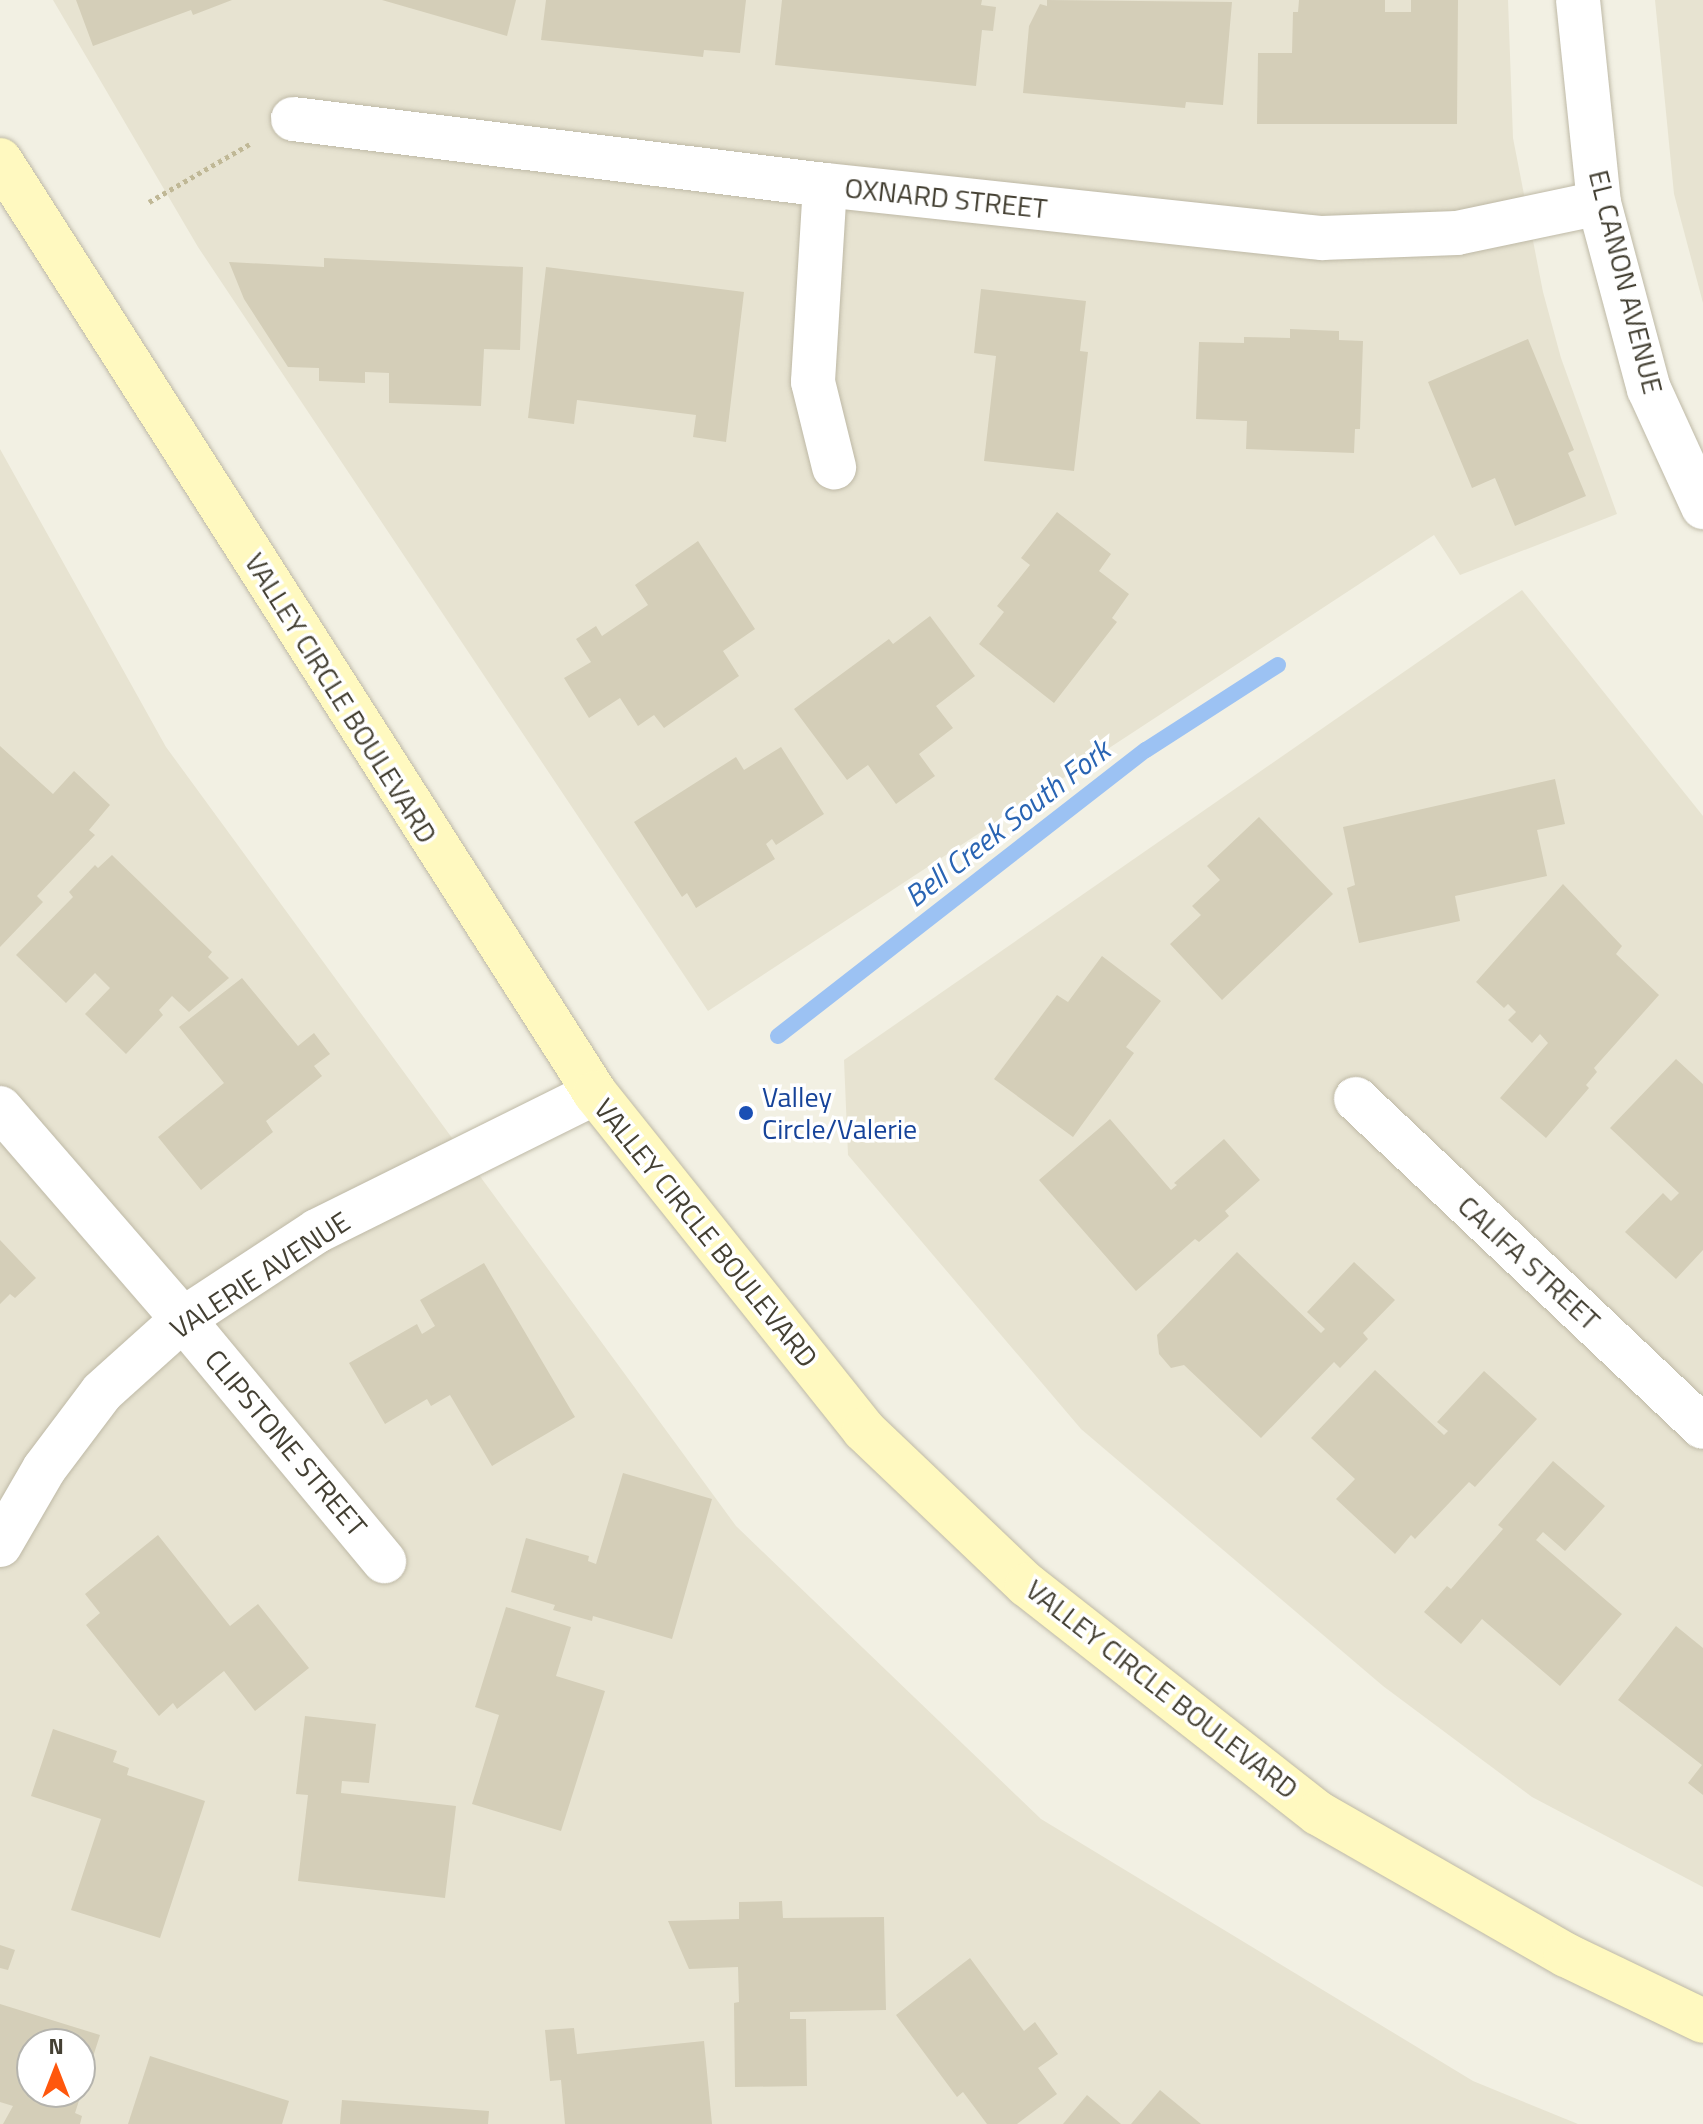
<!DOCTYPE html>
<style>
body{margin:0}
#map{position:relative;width:1703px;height:2124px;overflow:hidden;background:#f2f0e3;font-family:"Titillium Web",sans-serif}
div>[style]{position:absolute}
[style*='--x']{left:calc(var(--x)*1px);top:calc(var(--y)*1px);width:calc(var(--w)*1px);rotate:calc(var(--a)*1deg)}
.residential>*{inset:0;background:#e7e3d1}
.stream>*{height:16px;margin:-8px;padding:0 8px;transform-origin:8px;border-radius:8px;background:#9cc2f3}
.building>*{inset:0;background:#d4ceb8}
.path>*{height:5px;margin-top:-2.5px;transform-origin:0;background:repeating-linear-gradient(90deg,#c0b896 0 4px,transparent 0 8px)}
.roads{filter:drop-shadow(0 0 2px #beb9a6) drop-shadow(0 0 2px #beb9a6)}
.street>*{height:44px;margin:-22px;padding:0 22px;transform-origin:22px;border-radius:22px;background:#fff}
.secondary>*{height:44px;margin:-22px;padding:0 22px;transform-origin:22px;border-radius:22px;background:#fff9c0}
.dots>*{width:22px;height:22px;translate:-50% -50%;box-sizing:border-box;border:4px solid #fff;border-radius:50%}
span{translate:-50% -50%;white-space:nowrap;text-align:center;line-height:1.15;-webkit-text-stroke:7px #fff;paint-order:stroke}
.street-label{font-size:28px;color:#444033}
.transit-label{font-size:28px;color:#164399}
.left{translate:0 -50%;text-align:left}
.water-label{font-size:30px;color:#2964b3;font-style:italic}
.north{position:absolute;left:16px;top:2028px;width:80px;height:80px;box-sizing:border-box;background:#fff;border:2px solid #b4b3ad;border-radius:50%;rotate:0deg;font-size:22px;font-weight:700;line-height:32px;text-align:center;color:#444033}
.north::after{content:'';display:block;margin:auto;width:28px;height:36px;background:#ff570d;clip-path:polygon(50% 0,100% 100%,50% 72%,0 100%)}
</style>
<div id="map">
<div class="residential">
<div style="clip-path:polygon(53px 0,1508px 0,1513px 138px,1543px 292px,1561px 358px,1617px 514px,1460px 575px,1434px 535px,708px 1011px,198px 247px)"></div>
<div style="clip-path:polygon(1655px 0,1703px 0,1703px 303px,1674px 194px)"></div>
<div style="clip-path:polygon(evenodd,0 449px,166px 747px,736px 1526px,1041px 1819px,1473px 2081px,1578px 2124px,0 2124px,0 449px,32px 2044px,80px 2044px,80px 2092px,32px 2092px,32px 2044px)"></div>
<div style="clip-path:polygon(1522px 590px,1703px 816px,1703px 1887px,1532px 1797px,1383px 1686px,1081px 1429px,848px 1155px,844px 1060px)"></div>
</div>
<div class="stream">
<div style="--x:778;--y:1036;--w:466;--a:-37.9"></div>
<div style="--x:1146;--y:750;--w:157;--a:-32.8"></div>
</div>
<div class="building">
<div style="clip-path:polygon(76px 0,232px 0,193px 15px,191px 10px,93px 46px)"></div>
<div style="clip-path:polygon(382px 0,516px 0,507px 36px)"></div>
<div style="clip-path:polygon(546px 0,746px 0,740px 53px,704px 50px,703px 57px,541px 40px)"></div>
<div style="clip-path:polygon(782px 0,982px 0,981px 5px,996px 7px,993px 31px,982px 30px,976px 86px,775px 65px)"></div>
<div style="clip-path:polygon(1047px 0,1232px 2px,1223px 105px,1186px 102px,1185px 108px,1023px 93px,1029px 26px,1040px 4px,1047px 6px)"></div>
<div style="clip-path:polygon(1299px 0,1385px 0,1385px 12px,1411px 12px,1411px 0,1458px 0,1457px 124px,1257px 124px,1258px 53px,1292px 53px,1293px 12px,1298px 12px)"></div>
<div style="clip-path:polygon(324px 258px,523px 267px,520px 350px,484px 349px,481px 406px,389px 403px,389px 373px,365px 372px,365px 383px,319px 381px,319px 368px,288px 367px,244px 299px,229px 262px,324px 267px)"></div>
<div style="clip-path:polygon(546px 267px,744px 292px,726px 442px,693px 437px,696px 415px,577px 400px,574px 424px,528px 418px)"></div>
<div style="clip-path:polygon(981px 289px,1086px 301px,1080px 351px,1088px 352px,1074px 471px,984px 461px,996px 356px,974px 353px)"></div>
<div style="clip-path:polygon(1290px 329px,1339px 331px,1339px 340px,1363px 341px,1360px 429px,1355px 429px,1354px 453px,1246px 449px,1247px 421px,1196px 419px,1199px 342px,1244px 343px,1244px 337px,1290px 338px)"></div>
<div style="clip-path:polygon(1528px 339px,1574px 450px,1568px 453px,1586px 496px,1515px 526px,1495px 478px,1472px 488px,1428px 382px)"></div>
<div style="clip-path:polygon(1057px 512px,1111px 554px,1099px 571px,1129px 594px,1112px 618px,1117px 622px,1054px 703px,979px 644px,1004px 612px,997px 606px,1030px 565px,1021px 558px)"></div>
<div style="clip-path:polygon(698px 541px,755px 629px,723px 651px,739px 676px,664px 728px,654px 715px,638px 726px,620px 698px,589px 718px,564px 678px,591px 662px,576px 639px,596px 626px,602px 636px,648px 605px,635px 585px)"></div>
<div style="clip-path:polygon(930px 616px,975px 676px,936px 706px,953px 728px,919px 754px,935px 776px,896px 804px,868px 765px,847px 780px,794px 709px,889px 639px,893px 644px)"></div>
<div style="clip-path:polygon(0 746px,53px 794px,74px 771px,110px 805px,89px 830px,95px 835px,37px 896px,43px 902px,0 947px)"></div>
<div style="clip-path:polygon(781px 747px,824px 814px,776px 845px,772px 839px,766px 844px,775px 859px,696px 908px,687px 893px,682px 897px,634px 822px,736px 757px,744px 770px)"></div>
<div style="clip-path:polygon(1555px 779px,1565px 824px,1537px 830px,1547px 876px,1455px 896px,1460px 921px,1359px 943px,1347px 888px,1355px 885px,1343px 827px)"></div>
<div style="clip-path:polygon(1259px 817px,1333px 894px,1222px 1000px,1170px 944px,1201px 915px,1192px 906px,1220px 880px,1207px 866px)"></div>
<div style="clip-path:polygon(112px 855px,212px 952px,208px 957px,229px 978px,189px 1012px,172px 996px,159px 1010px,163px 1015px,126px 1054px,85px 1014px,110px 988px,95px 973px,66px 1003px,16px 955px,73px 897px,69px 892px,95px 865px,98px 868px)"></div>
<div style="clip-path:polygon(1563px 884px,1622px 946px,1616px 954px,1659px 995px,1594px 1068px,1597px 1072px,1586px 1085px,1589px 1088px,1546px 1138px,1500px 1098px,1548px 1043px,1540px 1034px,1532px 1043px,1508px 1020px,1516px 1012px,1508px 1004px,1504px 1008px,1476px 982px)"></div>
<div style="clip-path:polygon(1102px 956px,1161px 1001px,1126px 1047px,1134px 1053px,1073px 1137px,994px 1079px,1057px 995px,1068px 1002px)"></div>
<div style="clip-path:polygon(242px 978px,298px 1046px,314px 1033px,330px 1054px,314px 1066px,322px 1076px,266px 1121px,273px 1132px,201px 1190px,158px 1137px,224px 1083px,179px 1027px)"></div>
<div style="clip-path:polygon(1676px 1059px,1703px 1084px,1703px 1250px,1676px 1279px,1625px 1232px,1663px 1193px,1671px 1201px,1679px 1193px,1610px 1128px)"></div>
<div style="clip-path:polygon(1110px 1119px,1171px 1190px,1177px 1185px,1174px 1183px,1224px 1139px,1260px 1180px,1225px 1211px,1229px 1216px,1199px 1242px,1195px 1239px,1136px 1291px,1039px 1180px)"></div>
<div style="clip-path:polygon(0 1240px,36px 1278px,15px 1298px,10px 1294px,0 1304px)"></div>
<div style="clip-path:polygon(1237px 1252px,1321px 1333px,1325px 1329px,1307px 1312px,1354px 1262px,1395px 1300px,1363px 1333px,1368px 1339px,1340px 1368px,1334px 1362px,1261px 1438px,1184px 1365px,1171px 1368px,1159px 1354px,1157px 1335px)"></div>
<div style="clip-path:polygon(484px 1263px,575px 1417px,492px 1466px,450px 1395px,431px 1406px,427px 1399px,385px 1424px,349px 1363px,417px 1324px,422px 1334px,435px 1326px,420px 1300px)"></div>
<div style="clip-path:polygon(1375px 1370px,1444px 1435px,1448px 1431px,1437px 1422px,1484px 1371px,1537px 1419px,1475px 1487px,1469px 1482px,1415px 1539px,1411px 1535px,1395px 1554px,1336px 1499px,1355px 1479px,1311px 1438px)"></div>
<div style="clip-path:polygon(1553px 1461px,1605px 1506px,1565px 1551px,1543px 1532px,1536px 1540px,1622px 1614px,1560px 1686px,1482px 1619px,1461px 1644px,1424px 1612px,1447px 1586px,1451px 1589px,1503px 1529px,1498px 1525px)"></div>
<div style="clip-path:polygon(623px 1473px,712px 1499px,672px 1639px,593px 1616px,592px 1621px,553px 1610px,555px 1605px,511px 1592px,526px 1538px,589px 1556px,588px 1561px,596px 1564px)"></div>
<div style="clip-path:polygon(158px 1535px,230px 1626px,258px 1604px,309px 1668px,255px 1711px,224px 1671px,177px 1709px,173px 1703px,159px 1716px,86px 1625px,100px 1613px,85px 1594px)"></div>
<div style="clip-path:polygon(506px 1607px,571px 1627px,556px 1676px,605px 1691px,561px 1831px,472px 1804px,499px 1715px,475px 1707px)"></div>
<div style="clip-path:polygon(1676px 1626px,1703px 1648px,1703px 1795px,1688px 1783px,1702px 1765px,1618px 1700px)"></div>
<div style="clip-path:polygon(305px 1716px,376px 1724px,369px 1783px,342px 1781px,341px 1793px,456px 1806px,445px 1898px,298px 1881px,308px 1795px,296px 1794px)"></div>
<div style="clip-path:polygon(53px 1729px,117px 1751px,113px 1762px,129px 1768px,127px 1775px,205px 1801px,160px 1938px,71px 1910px,101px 1819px,31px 1796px)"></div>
<div style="clip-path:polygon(782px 1901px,783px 1918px,884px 1917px,886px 2010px,790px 2012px,790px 2019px,806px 2019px,807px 2086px,735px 2087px,734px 2003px,739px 2002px,738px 1967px,689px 1969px,668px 1921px,739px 1919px,739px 1902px)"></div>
<div style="clip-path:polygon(0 1945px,15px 1950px,8px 1970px,0 1968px)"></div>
<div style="clip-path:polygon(970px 1958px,1024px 2031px,1035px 2022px,1058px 2054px,1038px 2068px,1057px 2094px,1017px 2124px,987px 2124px,963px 2092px,957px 2097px,896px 2015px)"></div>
<div style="clip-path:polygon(evenodd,0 2004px,100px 2035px,75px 2113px,82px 2116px,80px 2124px,3px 2124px,13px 2106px,0 2102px,0 2004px,32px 2044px,80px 2044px,80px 2092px,32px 2092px,32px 2044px)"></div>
<div style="clip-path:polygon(574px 2028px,577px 2054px,704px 2041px,712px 2124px,565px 2124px,561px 2080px,550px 2081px,545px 2030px)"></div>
<div style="clip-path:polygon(150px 2056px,289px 2101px,282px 2124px,128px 2124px)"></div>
<div style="clip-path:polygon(1160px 2090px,1201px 2124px,1131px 2124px)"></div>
<div style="clip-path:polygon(1087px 2095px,1121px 2124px,1063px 2124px)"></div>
<div style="clip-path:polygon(342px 2100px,489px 2111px,488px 2124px,340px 2124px)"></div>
</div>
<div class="path">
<div style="--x:149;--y:202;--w:116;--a:-29.9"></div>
</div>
<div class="roads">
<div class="street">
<div style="--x:1578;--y:0;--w:204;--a:84.1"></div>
<div style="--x:1599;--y:203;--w:193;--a:75"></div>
<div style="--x:1649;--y:389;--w:130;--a:65.4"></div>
<div style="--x:293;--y:119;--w:536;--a:7.07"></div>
<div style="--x:825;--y:185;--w:500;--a:6.1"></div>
<div style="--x:1322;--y:238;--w:135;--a:-2.1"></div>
<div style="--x:1457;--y:233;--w:145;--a:-11.9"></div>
<div style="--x:825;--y:185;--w:197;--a:93.5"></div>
<div style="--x:813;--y:382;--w:88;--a:76.1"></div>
<div style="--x:1356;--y:1099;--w:477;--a:43.4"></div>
<div style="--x:0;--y:1108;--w:279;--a:49.1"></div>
<div style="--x:183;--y:1319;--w:315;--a:50.3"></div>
<div style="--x:0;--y:1545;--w:88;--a:-59.9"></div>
<div style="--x:44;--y:1469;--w:96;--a:-53"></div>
<div style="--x:102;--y:1392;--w:109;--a:-42"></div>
<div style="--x:183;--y:1319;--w:160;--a:-33.3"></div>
<div style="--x:317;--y:1231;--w:310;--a:-26.4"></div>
</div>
<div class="secondary">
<div style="--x:0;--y:160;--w:1107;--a:57.47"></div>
<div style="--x:595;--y:1093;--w:431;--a:51.4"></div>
<div style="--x:864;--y:1430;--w:225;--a:43.6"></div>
<div style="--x:1027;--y:1585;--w:370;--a:38.1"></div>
<div style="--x:1318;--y:1813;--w:286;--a:29.8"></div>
<div style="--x:1566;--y:1955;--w:152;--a:25.7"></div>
</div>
</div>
<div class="dots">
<div style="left:746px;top:1113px;background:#1a4fb4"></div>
</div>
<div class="street-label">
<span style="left:946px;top:198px;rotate:6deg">OXNARD STREET</span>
<span style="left:1626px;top:282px;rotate:76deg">EL CANON AVENUE</span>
<span style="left:341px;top:698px;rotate:58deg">VALLEY CIRCLE BOULEVARD</span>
<span style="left:706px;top:1233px;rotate:51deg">VALLEY CIRCLE BOULEVARD</span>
<span style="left:1529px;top:1263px;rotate:43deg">CALIFA STREET</span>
<span style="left:260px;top:1275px;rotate:-33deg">VALERIE AVENUE</span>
<span style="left:286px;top:1443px;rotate:50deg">CLIPSTONE STREET</span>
<span style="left:1162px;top:1689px;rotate:38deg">VALLEY CIRCLE BOULEVARD</span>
</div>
<div class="transit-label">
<span class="left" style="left:762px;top:1113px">Valley<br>Circle/Valerie</span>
</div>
<div class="water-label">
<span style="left:1007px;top:823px;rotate:-38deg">Bell Creek South Fork</span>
</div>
<div class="north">N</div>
</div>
